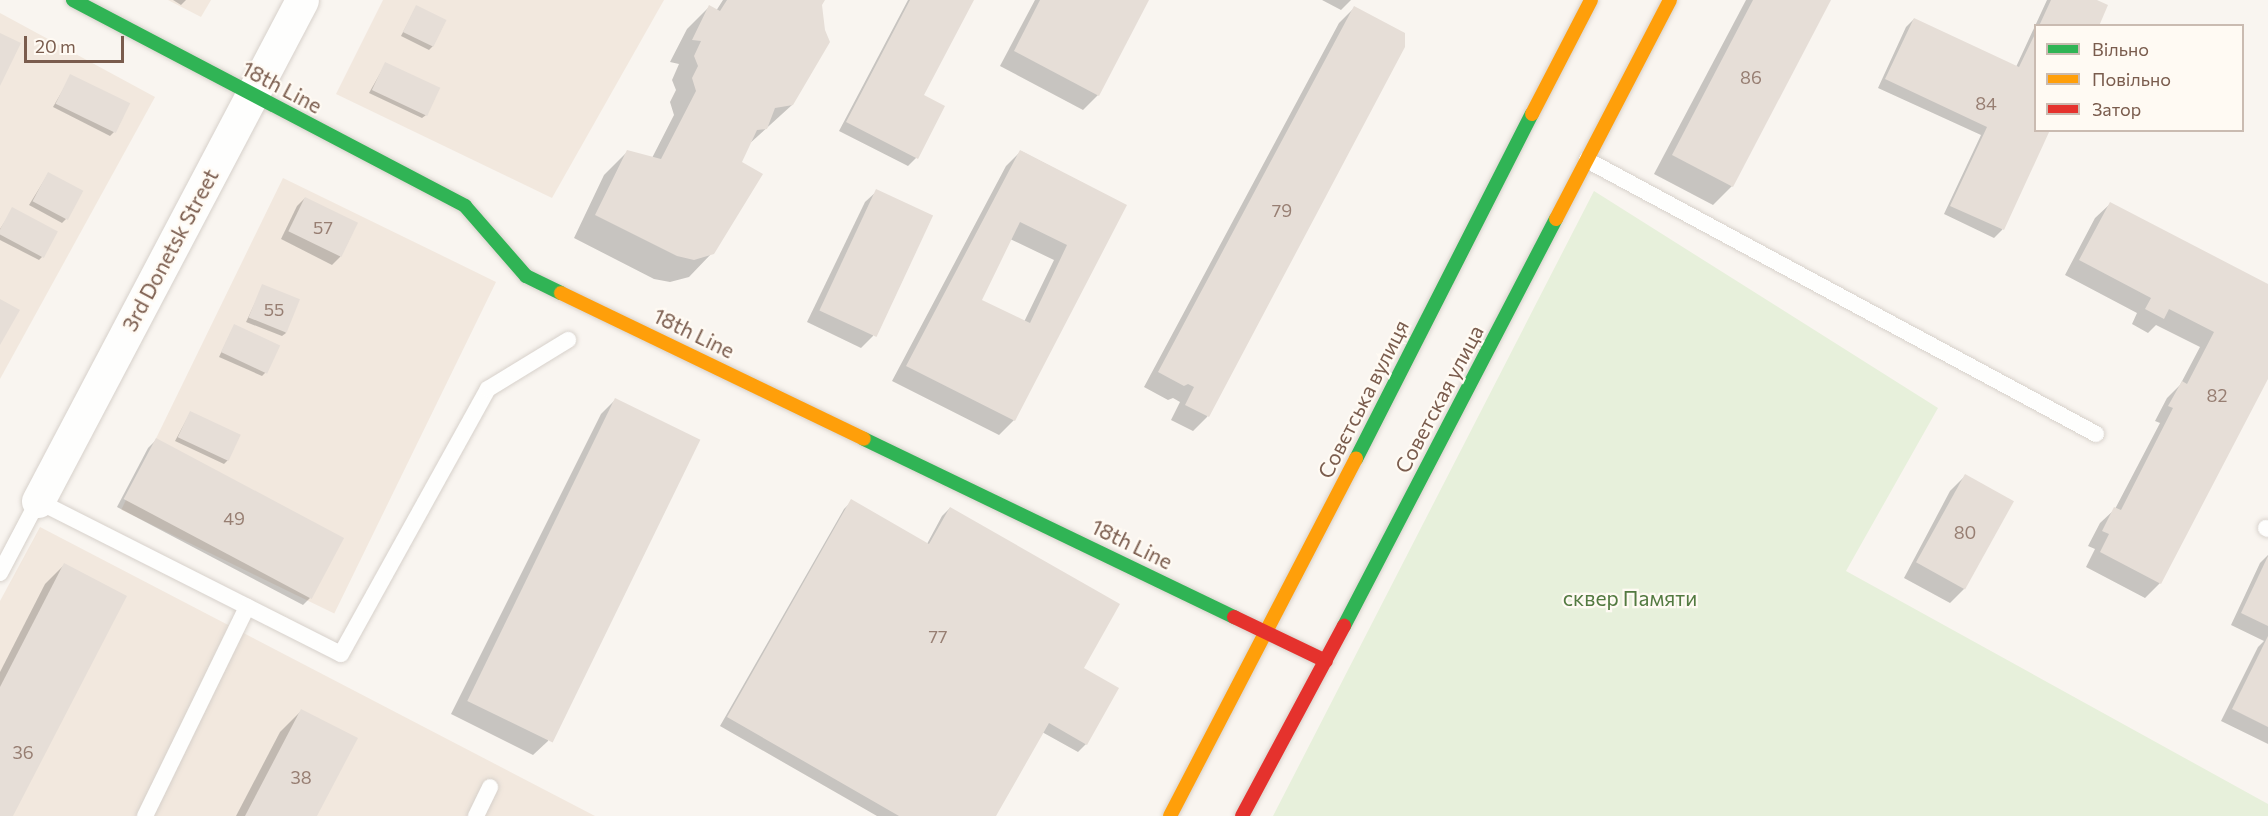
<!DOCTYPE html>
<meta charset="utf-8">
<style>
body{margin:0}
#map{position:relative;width:2268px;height:816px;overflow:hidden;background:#f9f5f0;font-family:Commissioner,sans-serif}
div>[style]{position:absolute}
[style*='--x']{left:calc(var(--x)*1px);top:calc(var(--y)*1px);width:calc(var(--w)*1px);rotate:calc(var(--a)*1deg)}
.residential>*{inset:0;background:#f2e8de;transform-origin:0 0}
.green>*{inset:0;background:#e7f0db}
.shadow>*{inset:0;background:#0003}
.building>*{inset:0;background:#e6ded7;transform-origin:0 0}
.roads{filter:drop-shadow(0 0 2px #d7d1cb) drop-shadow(0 0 2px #d7d1cb)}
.lane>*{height:16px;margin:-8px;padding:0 8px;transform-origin:8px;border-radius:8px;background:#fefefd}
.street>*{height:33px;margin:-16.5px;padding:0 16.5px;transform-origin:16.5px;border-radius:16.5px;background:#fefefd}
.fast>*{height:14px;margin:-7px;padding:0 7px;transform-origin:7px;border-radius:7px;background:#30b455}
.slow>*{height:14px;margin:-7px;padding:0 7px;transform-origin:7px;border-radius:7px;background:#ff9f0a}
.jam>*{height:14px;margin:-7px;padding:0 7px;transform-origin:7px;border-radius:7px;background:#e5322d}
span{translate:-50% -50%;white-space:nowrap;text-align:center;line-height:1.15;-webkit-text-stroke:4.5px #fffaf3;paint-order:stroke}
.number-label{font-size:18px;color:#977e72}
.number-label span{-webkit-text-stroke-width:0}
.street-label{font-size:21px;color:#7a5c4d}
.park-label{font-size:21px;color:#537a41}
.legend{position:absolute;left:2034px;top:24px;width:210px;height:108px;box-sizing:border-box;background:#fffaf3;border:2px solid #cabbb1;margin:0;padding:8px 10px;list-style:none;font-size:18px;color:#7a5c4d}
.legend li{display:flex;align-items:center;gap:12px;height:30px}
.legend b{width:30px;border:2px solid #cabbb1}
.scale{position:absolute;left:24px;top:36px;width:100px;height:27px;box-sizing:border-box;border:3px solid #7a5c4d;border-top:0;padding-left:8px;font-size:18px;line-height:21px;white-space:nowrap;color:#7a5c4d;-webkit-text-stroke:4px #fffaf3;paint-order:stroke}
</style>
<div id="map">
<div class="residential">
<div style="clip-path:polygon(168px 0,211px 0,201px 17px)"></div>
<div style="clip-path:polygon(383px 0,664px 0,552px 198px,336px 94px)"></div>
<div style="clip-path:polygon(0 13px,155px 97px,0 379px)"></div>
<div style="left:283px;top:178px;width:237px;height:369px;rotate:26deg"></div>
<div style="clip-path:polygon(40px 527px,595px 816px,0 816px,0 601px)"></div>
</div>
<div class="green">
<div style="clip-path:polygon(1594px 191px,1938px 408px,1846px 571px,2268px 804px,2268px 816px,1273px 816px)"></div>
</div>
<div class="shadow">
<div style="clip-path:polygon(173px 0,186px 0,181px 5px)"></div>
<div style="clip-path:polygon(723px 0,823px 0,792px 105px,748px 145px,740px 163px,712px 253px,689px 277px,670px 282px,654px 279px,574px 238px,604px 175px,627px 152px,652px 158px,674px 115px,670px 102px,676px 90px,672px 80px,679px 64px,670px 62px,687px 29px,709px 7px,716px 11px)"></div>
<div style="clip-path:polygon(908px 0,972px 0,922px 95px,943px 106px,916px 158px,908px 166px,839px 131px)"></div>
<div style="clip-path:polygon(1035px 0,1148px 0,1098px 95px,1083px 110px,1000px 66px)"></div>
<div style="clip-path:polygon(1322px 0,1351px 0,1341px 10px)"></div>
<div style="clip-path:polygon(1746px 0,1829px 0,1732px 186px,1713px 205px,1654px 174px)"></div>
<div style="clip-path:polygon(2047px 0,2093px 0,2097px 26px,2036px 26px,2036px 130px,2049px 130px,2002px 230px,1994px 238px,1944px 214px,1981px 135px,1878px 88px,1906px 27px,1914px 19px,2016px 67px)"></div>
<div style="clip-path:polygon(416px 7px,433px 46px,429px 50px,401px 36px)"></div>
<div style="clip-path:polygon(1354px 8px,1405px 41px,1207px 417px,1193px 431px,1171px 420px,1180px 402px,1173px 398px,1168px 400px,1144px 387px,1339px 23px)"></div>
<div style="clip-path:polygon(386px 63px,426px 115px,422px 118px,369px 93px)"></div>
<div style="clip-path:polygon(71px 76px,114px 132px,110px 136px,53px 107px)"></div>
<div style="clip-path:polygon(evenodd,1021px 151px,1125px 205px,1014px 420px,999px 435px,892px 381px,1006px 166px,1021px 151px,1010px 239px,1054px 260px,1024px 322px,980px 301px,1010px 239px)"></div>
<div style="clip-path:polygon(48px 174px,66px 219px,62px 223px,29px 205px)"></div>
<div style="clip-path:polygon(877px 191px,873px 336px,861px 348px,807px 322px,865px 202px)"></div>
<div style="clip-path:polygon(305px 198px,356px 224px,340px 257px,332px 265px,281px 239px,297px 206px)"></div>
<div style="clip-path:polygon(2110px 204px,2268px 286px,2268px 376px,2160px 583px,2145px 598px,2086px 567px,2095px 549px,2088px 546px,2100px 523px,2115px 509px,2160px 423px,2155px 421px,2167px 398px,2180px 385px,2200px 347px,2156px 325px,2148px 333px,2132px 324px,2137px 313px,2065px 275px,2095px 218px)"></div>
<div style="clip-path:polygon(13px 209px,43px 256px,39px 260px,0 240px,0 229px)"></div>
<div style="clip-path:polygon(263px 286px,286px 333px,282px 336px,246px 322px)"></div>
<div style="clip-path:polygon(234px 326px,266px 372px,262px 376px,219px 357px)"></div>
<div style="clip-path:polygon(615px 400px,548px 741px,533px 755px,451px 714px,601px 414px)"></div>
<div style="clip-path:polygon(190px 413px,228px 460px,224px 464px,175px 441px)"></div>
<div style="clip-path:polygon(156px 440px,311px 597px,303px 605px,117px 507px,148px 448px)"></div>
<div style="clip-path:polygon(1965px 476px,1965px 588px,1950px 603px,1904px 578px,1950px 491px)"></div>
<div style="clip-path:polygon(852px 501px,927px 544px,942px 516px,950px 508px,1082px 669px,1086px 744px,1078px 752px,1042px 732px,994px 816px,877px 816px,720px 726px,844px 509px)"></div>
<div style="clip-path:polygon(2268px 555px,2268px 744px,2221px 721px,2258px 647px,2264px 641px,2231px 625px,2260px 563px)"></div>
<div style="clip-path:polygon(64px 565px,11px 816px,0 816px,0 672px,45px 584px)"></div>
<div style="clip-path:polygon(302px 710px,315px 816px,236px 816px,280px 732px)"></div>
</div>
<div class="building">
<div style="clip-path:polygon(727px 0,825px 0,822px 5px,825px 30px,830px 42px,793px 105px,775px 108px,767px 129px,757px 130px,742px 162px,763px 174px,714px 254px,694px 260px,677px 256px,595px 215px,627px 150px,661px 159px,696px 91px,692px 78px,698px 66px,694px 56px,701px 41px,692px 40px,709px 5px,720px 11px)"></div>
<div style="clip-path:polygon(910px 0,974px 0,924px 95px,945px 106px,918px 159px,846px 122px)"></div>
<div style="clip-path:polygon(1040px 0,1149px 0,1099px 96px,1014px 51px)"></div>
<div style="clip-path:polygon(1753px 0,1831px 0,1733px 187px,1672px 155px)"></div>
<div style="clip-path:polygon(2051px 0,2097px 0,2108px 5px,2099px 26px,2039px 26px)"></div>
<div style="left:416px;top:5px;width:34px;height:30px;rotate:26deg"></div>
<div style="clip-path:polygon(1354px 6px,1405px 33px,1405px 47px,1209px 417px,1185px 405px,1194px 387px,1188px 384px,1184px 386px,1158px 372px)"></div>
<div style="clip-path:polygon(1914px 18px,2019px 67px,2036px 32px,2036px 130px,2050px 130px,2004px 230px,1950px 206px,1987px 127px,1885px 79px)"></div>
<div style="clip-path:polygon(0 33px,21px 43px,0 86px)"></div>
<div style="left:385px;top:62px;width:61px;height:31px;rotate:25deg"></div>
<div style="left:70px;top:74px;width:67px;height:33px;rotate:26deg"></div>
<div style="clip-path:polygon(evenodd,1020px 150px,1127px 205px,1015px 421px,906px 366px,1020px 150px,1020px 222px,1067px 245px,1030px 323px,982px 300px,1020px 222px)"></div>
<div style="left:48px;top:172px;width:40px;height:33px;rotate:28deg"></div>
<div style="left:876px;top:189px;width:63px;height:134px;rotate:25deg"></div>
<div style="left:305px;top:197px;width:59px;height:38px;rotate:26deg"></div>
<div style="clip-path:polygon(2110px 202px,2268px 284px,2268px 379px,2161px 584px,2100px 552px,2109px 534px,2102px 531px,2114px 507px,2121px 510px,2173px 408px,2168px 406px,2182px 381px,2187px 384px,2214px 332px,2169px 309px,2164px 319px,2145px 309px,2151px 298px,2079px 260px)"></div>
<div style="left:12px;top:207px;width:52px;height:30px;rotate:28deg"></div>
<div style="left:262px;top:284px;width:41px;height:36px;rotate:22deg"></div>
<div style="clip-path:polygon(0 299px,20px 310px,0 345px)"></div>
<div style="left:234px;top:324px;width:51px;height:31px;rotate:25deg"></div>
<div style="left:615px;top:398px;width:95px;height:337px;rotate:26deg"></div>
<div style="left:190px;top:411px;width:56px;height:29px;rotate:25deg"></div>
<div style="left:156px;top:438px;width:213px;height:69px;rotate:28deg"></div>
<div style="left:1965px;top:474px;width:56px;height:101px;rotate:29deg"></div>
<div style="clip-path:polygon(851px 499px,929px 544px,950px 507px,1120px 604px,1084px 668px,1119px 688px,1087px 745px,1049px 723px,996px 816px,899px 816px,727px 717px)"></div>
<div style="clip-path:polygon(2268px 556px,2268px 626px,2241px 613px)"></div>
<div style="clip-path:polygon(64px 563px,127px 596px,13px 816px,0 816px,0 687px)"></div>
<div style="clip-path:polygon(2268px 636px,2268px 727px,2232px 709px)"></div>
<div style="clip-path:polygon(301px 709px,358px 738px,317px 816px,245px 816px)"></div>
</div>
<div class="roads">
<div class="lane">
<div style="--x:1587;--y:160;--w:578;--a:28.29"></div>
<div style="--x:2266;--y:528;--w:2;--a:27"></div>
<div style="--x:0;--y:573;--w:81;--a:-62.2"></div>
<div style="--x:38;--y:501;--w:339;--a:26.8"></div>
<div style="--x:341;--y:654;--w:303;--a:-61"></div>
<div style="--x:488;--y:389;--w:94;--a:-31.5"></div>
<div style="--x:145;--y:816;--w:233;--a:-64"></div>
<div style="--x:476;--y:816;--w:32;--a:-64"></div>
</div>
<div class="street">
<div style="--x:38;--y:501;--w:566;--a:-62.21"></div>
</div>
<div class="fast">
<div style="--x:73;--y:0;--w:443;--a:27.7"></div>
<div style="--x:465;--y:206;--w:93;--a:48.9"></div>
<div style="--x:526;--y:276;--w:39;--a:26"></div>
<div style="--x:864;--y:439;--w:411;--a:25.7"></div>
<div style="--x:1356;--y:459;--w:387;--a:-63"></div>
<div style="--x:1344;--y:626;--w:459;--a:-62.5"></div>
</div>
<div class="slow">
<div style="--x:1532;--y:114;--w:128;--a:-62.6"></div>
<div style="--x:1556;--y:219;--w:247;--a:-62.5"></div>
<div style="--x:561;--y:293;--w:336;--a:25.7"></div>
<div style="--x:1170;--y:816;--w:403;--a:-62.5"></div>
</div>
<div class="jam">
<div style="--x:1234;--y:617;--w:102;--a:25.6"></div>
<div style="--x:1242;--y:816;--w:216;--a:-61.8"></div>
</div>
</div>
<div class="number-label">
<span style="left:1751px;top:77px">86</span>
<span style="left:1986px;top:103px">84</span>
<span style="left:1282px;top:210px">79</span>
<span style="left:323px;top:227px">57</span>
<span style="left:274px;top:309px">55</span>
<span style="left:2217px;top:395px">82</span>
<span style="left:234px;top:518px">49</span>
<span style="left:1965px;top:532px">80</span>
<span style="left:938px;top:636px">77</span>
<span style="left:23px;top:752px">36</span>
<span style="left:301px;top:777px">38</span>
</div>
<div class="street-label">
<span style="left:282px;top:87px;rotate:28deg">18th Line</span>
<span style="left:170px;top:250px;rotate:-62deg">3rd Donetsk Street</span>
<span style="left:694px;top:333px;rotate:26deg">18th Line</span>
<span style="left:1363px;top:399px;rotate:-63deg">Совєтська вулиця</span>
<span style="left:1439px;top:399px;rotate:-62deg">Советская улица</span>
<span style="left:1132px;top:544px;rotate:26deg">18th Line</span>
</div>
<div class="park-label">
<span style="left:1630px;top:598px">сквер Памяти</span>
</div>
<ul class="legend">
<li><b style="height:8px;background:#30b455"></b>Вільно</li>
<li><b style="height:8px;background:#ff9f0a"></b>Повільно</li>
<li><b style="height:8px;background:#e5322d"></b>Затор</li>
</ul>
<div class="scale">20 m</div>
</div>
